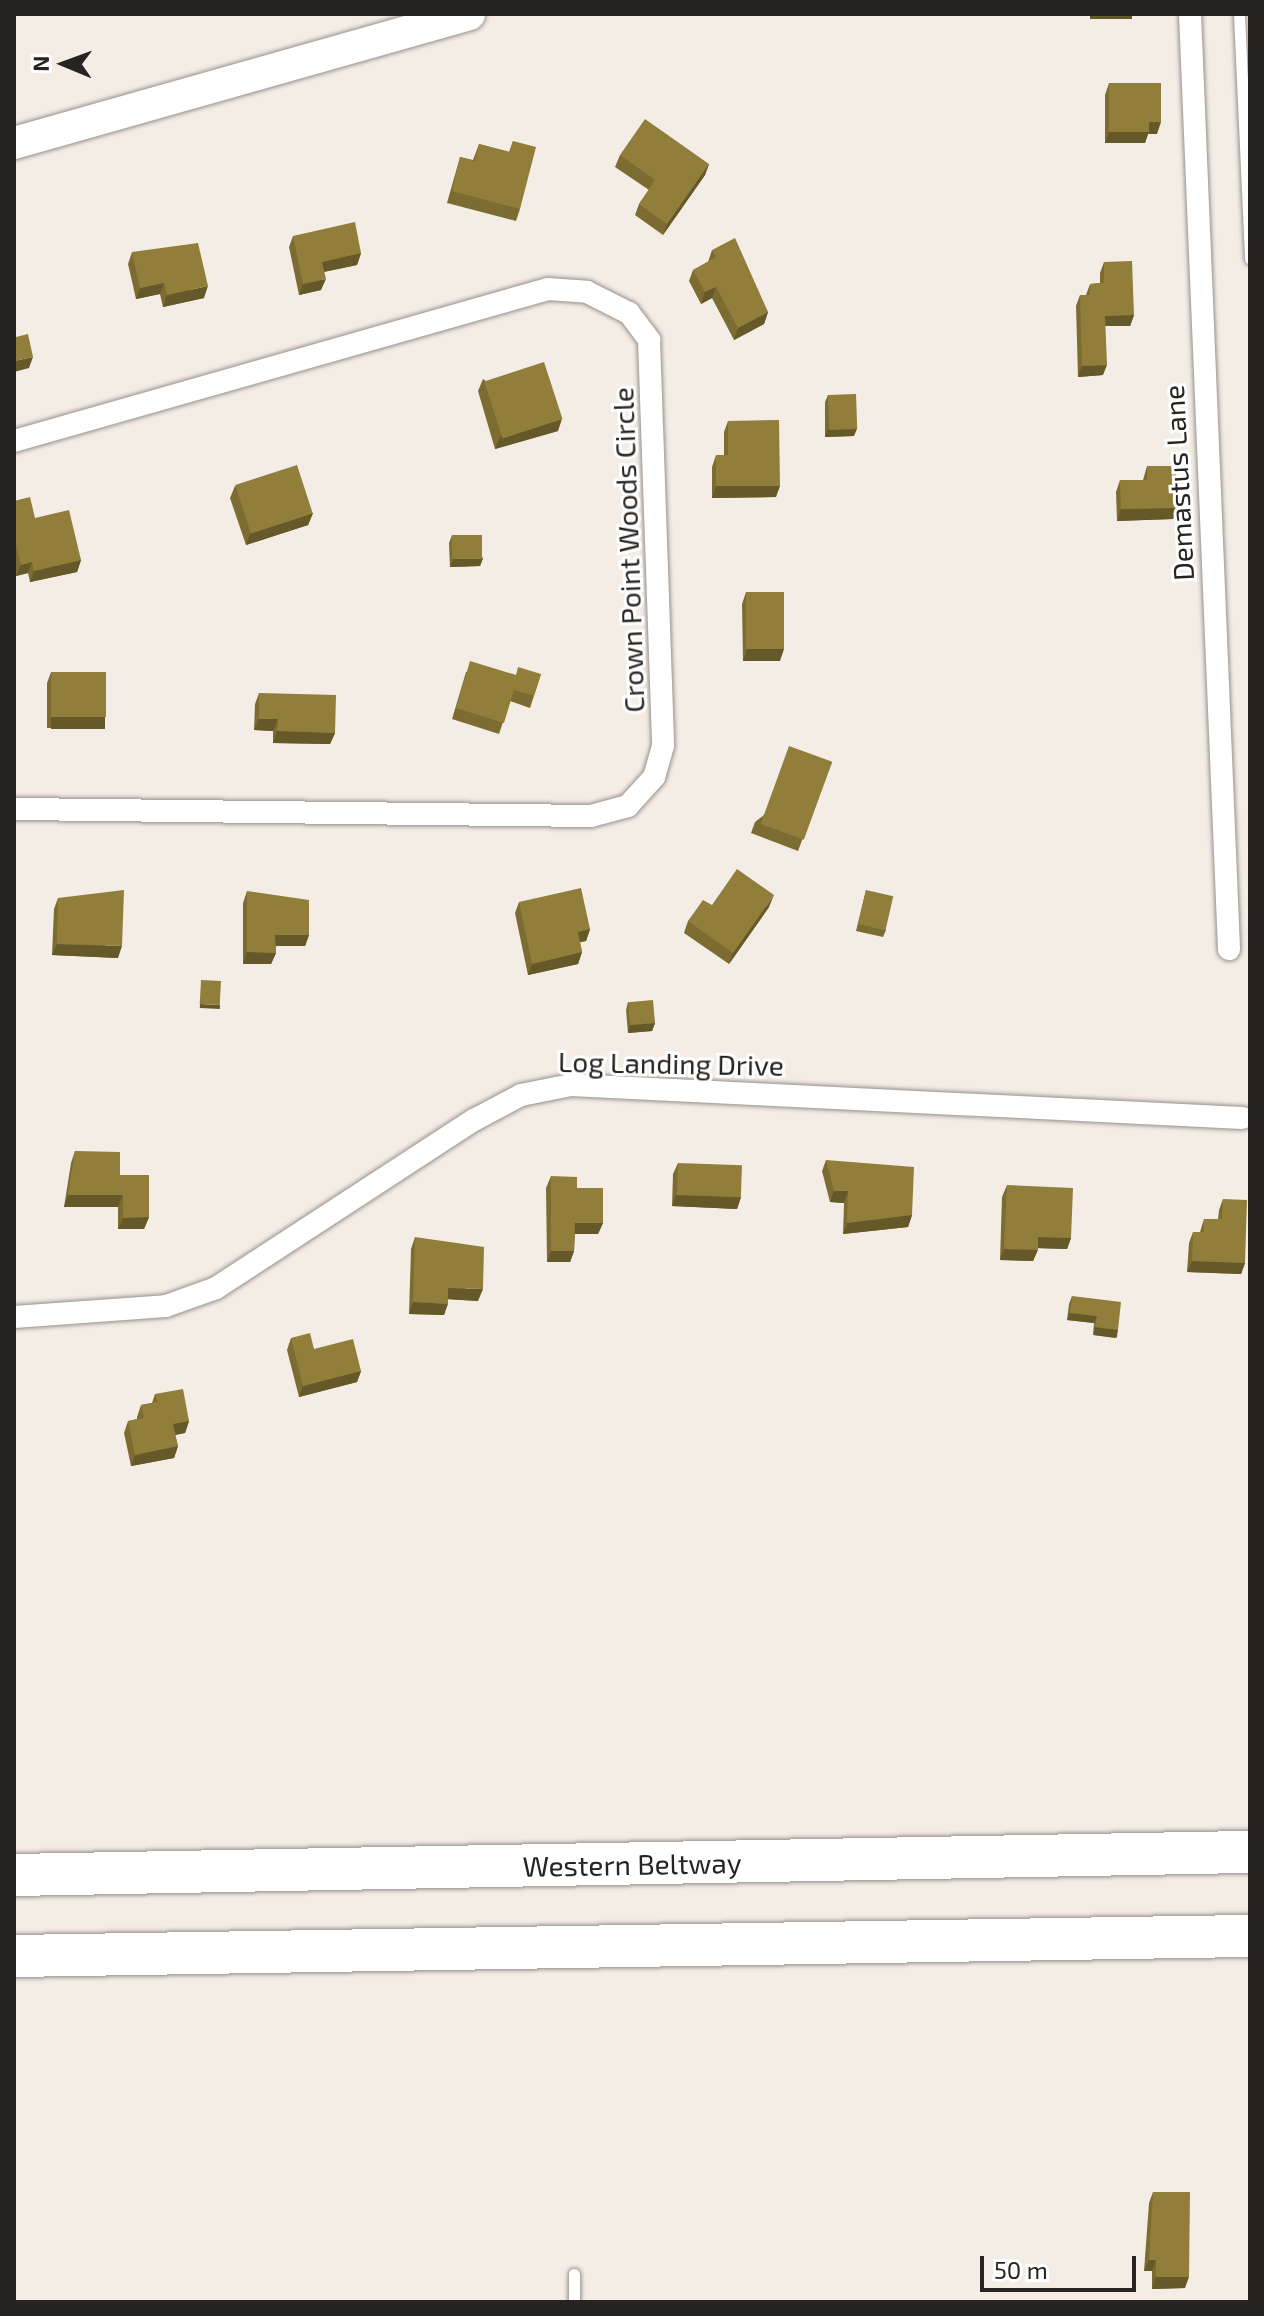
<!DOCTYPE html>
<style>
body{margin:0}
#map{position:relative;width:1264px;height:2316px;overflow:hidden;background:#f4ede6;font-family:"Exo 2",sans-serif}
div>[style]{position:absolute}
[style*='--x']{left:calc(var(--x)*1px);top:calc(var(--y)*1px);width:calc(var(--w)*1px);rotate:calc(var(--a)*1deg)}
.roads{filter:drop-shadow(0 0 2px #98918b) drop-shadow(0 0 2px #98918b)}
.lane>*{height:11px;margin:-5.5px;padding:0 5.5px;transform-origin:5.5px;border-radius:5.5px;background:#fff}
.street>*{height:22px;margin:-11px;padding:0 11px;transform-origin:11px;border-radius:11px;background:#fff}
.secondary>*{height:32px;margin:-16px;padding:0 16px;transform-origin:16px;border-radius:16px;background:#fff}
.highway>*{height:42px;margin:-21px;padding:0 21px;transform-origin:21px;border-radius:21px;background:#fff}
.wall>*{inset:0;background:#7c6c32}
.shaded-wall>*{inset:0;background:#655829;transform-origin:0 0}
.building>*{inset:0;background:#907e3a;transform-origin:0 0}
span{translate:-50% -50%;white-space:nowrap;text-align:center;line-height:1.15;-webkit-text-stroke:6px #fff;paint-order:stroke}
.street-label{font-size:28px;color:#262321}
.frame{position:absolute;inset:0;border:16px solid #262321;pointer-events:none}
.north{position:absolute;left:24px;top:24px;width:80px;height:80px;-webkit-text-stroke:6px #fff;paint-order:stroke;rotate:271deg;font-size:22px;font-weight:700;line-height:32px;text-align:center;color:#262321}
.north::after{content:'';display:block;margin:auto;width:28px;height:36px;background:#262321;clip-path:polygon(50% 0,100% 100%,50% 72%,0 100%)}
.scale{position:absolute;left:980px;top:2256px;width:156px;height:36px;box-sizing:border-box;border:4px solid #262321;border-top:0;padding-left:10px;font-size:24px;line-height:28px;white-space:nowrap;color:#262321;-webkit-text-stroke:6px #fff;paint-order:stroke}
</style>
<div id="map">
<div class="roads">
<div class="lane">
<div style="--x:1239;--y:14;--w:245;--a:87.4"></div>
<div style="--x:574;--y:2274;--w:28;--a:90"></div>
</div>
<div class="street">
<div style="--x:1190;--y:14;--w:936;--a:87.61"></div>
<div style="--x:14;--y:441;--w:555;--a:-15.89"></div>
<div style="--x:548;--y:289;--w:39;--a:4"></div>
<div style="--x:587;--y:292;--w:47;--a:26.6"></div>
<div style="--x:629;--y:313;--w:34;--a:53"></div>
<div style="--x:649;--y:340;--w:406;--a:88"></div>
<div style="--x:663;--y:746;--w:32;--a:106"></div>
<div style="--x:654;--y:777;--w:39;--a:132"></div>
<div style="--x:628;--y:806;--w:38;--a:165"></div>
<div style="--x:591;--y:816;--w:577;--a:-179.3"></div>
<div style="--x:14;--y:1317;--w:152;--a:-4.1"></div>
<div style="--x:166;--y:1306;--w:53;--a:-19.8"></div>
<div style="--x:216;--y:1288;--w:308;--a:-33.1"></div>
<div style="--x:474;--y:1120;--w:53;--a:-28"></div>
<div style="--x:521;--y:1095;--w:51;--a:-11.3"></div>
<div style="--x:571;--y:1085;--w:672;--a:2.82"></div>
</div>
<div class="secondary">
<div style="--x:14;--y:143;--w:473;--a:-15.8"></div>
</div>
<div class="highway">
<div style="--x:14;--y:1875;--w:1236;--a:-1.07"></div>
<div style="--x:14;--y:1956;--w:1236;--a:-0.93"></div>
</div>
</div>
<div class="wall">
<div style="clip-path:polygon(1109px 83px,1157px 134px,1148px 134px,1145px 143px,1105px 143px,1105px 95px)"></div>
<div style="clip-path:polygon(513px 141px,520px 209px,516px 221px,447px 203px,460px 157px,473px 160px,479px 144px,509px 152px)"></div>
<div style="clip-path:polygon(620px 155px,709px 164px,705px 175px,663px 235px,635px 215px,639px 204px,649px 190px,615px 167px)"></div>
<div style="clip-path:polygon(293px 236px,361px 253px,357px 265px,324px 272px,321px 290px,299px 295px,289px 247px)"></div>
<div style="clip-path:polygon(712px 250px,768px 312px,764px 324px,734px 340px,712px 298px,701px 304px,689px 281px,693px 270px,708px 262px)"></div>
<div style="clip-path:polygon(132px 252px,204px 298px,163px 307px,160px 294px,136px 299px,128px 264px)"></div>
<div style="clip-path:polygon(1104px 262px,1134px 315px,1130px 326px,1105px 326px,1103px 375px,1078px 377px,1076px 306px,1080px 295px,1086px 295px,1090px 284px,1100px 283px,1100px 273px)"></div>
<div style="clip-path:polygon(483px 379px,558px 431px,495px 449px,478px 391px)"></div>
<div style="clip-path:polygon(828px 395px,854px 436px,825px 437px,825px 402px)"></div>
<div style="clip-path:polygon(728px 421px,776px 497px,712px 498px,712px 467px,716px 455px,724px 455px,724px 432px)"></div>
<div style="clip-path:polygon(1147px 466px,1177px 508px,1173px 519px,1117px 521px,1116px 492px,1120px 480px,1143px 480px)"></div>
<div style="clip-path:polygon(235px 486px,313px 513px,308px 525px,246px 545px,230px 498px)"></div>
<div style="clip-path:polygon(14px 501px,35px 518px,81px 560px,77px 572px,30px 582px,28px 573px,16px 576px,14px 566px)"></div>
<div style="clip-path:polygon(452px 535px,483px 558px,480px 566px,450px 567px,449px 543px)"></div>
<div style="clip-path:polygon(746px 592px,780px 661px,743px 661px,742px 604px)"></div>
<div style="clip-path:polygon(51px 672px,105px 717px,101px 728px,47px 728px,47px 683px)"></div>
<div style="clip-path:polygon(466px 672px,515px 675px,541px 674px,530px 708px,510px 701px,499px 734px,452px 719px)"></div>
<div style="clip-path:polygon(259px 693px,335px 733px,330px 744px,273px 743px,273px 731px,254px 730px,255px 704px)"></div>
<div style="clip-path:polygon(832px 762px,798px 851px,751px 833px,755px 822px)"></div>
<div style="clip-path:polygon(866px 890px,886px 930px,883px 937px,856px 931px)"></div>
<div style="clip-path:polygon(247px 891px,309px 935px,305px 946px,276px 946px,276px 953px,271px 964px,243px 964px,243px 903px)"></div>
<div style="clip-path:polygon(58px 898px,118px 958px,52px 955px,54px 909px)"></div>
<div style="clip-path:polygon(519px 902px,590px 929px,586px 941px,580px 942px,582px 952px,578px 964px,528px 975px,515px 913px)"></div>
<div style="clip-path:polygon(712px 905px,769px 907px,729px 964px,684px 933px,688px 921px)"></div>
<div style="clip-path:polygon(628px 1002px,655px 1023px,652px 1031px,628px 1033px,626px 1010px)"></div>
<div style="clip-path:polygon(75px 1151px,120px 1175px,149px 1217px,144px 1229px,118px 1229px,118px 1207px,64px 1207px,71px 1163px)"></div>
<div style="clip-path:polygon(826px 1160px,912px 1215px,908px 1227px,843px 1234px,844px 1203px,830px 1202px,822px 1171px)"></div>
<div style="clip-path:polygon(678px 1163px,741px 1197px,737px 1209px,672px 1206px,673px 1174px)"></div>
<div style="clip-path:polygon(551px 1176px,577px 1188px,603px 1223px,598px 1234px,575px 1234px,574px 1251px,570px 1262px,547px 1262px,546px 1188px)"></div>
<div style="clip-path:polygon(1007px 1185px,1071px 1238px,1067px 1249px,1038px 1248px,1033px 1261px,1000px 1260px,1002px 1197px)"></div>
<div style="clip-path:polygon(1223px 1199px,1245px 1263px,1241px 1274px,1187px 1272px,1189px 1243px,1193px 1232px,1200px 1232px,1204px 1219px,1218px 1219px,1219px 1210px)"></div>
<div style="clip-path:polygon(415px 1237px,478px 1301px,448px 1299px,444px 1315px,409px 1314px,411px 1249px)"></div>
<div style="clip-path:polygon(1072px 1296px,1118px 1330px,1115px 1338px,1093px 1335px,1094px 1323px,1067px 1320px,1069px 1304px)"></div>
<div style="clip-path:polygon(291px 1338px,361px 1371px,357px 1382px,299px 1397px,287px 1350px)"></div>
<div style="clip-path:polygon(155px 1394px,189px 1421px,185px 1433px,175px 1435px,178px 1446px,174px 1458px,131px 1466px,124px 1433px,128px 1421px,137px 1419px,137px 1417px,141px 1405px,152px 1403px)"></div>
<div style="clip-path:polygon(1153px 2192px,1185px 2288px,1152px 2289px,1152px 2271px,1144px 2271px,1149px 2203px)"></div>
</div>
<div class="shaded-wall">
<div style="left:1090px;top:14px;width:42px;height:5px"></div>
<div style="clip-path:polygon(1149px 122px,1161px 122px,1157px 134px,1148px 134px,1145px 143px,1105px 143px,1109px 132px)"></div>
<div style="clip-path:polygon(709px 164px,705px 175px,663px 235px,667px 224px)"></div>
<div style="clip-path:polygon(361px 253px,357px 265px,318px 273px,322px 262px)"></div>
<div style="clip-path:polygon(326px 279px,321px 290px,299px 295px,303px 284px)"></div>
<div style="clip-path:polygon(164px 283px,160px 294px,136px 299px,140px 288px)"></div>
<div style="clip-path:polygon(208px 286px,204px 298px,163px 307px,167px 295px)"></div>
<div style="clip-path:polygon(716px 287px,712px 298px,701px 304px,705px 292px)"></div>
<div style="clip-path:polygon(768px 312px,764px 324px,734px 340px,738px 328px)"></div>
<div style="clip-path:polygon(1134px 315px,1130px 326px,1101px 326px,1105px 316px)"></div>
<div style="clip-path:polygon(33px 357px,29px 368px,14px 372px,14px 361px)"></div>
<div style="clip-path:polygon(1107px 365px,1103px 375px,1078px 377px,1082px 366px)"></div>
<div style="clip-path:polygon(562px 419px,558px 431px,495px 449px,500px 437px)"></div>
<div style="clip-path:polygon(828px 429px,857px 429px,854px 436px,825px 437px)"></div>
<div style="clip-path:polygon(716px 486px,780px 486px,776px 497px,712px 498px)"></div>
<div style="clip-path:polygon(1177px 508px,1173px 519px,1117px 521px,1121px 509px)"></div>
<div style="clip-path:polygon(313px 513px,308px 525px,246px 545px,250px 534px)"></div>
<div style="clip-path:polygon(483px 558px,480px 566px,450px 567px,453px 559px)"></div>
<div style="clip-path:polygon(81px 560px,77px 572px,30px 582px,34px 571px)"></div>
<div style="clip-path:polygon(32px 562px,28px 573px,16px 576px,21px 565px)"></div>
<div style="clip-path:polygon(747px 649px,784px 649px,780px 661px,743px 661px)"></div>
<div style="left:51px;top:717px;width:54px;height:12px"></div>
<div style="clip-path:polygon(259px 719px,278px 719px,273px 731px,254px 730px)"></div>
<div style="clip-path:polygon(277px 731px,335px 733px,330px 744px,273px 743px)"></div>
<div style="clip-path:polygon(774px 895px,769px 907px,729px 964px,733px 953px)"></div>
<div style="clip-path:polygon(590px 929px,586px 941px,574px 943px,578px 932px)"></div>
<div style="clip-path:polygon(275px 935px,309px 935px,305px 946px,271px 946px)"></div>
<div style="clip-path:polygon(57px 944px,122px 946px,118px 958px,52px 955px)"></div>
<div style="clip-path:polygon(247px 952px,276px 953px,271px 964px,243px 964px)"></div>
<div style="clip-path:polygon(582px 952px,578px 964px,528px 975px,532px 964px)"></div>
<div style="left:200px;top:1004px;width:20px;height:4px;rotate:3deg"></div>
<div style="clip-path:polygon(655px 1023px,652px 1031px,628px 1033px,630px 1025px)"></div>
<div style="clip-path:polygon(834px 1191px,848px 1191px,844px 1203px,830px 1202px)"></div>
<div style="clip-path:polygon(68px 1195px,123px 1195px,118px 1207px,64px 1207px)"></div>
<div style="clip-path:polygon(676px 1195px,741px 1197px,737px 1209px,672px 1206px)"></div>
<div style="clip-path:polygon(912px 1215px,908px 1227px,843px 1234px,847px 1223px)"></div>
<div style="clip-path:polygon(149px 1217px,144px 1229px,118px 1229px,123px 1218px)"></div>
<div style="clip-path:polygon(575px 1223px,603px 1223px,598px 1234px,570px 1234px)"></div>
<div style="clip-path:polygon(1038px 1237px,1071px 1238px,1067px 1249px,1034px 1248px)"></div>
<div style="clip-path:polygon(1004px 1249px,1038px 1250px,1033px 1261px,1000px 1260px)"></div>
<div style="clip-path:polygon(551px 1251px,574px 1251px,570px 1262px,547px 1262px)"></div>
<div style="clip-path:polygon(1192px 1261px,1245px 1263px,1241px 1274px,1187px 1272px)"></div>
<div style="clip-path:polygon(448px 1288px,483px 1289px,478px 1301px,444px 1299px)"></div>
<div style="clip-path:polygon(413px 1302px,448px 1304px,444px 1315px,409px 1314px)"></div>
<div style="clip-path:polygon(1070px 1313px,1097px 1316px,1094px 1323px,1067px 1320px)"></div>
<div style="left:1095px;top:1327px;width:23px;height:8px;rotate:7deg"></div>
<div style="clip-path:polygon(361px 1371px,357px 1382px,299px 1397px,303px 1386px)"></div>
<div style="clip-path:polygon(189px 1421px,185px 1433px,169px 1436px,173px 1424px)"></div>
<div style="clip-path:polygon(178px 1446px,174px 1458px,131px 1466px,135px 1455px)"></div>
<div style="clip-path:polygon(1149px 2260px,1156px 2260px,1152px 2271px,1144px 2271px)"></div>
<div style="clip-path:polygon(1156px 2277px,1189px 2277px,1185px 2288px,1152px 2289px)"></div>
</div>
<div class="building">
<div style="clip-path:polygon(1109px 83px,1161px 83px,1161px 122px,1149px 122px,1149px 132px,1109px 132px)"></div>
<div style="clip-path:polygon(645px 119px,709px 164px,667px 224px,639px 204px,655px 180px,620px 155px)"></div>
<div style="clip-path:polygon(513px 141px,536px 147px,520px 209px,452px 191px,460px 157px,475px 161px,479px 144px,510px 152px)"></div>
<div style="clip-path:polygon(355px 222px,361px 253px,322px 262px,326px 279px,303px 284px,293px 236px)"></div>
<div style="clip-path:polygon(735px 238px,768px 312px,738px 328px,716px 287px,705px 292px,693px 270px,716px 257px,712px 250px)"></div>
<div style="clip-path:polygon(198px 243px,208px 286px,167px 295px,164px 283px,140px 288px,132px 252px)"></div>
<div style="clip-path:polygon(1132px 261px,1134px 315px,1105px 316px,1107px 365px,1082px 366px,1080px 295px,1090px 295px,1090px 284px,1104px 283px,1104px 262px)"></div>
<div style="clip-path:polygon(14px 328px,16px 337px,28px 334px,33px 357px,14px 361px)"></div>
<div style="left:544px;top:362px;width:60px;height:63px;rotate:72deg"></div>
<div style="left:856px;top:394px;width:35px;height:28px;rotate:88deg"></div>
<div style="clip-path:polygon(779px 420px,780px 486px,716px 486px,716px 455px,728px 455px,728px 421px)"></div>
<div style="left:297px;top:465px;width:51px;height:65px;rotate:72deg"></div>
<div style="clip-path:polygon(1147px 466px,1176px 466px,1177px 508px,1121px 509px,1120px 480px,1147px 480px)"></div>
<div style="clip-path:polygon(30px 497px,35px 518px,69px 510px,81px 560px,34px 571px,32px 562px,21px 565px,14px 536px,14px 501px)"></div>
<div style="left:452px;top:535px;width:30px;height:24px"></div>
<div style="left:746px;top:592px;width:38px;height:57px"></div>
<div style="clip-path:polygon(470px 661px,516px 675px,518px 667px,541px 674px,534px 696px,514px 690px,504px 723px,456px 708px)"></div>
<div style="left:51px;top:672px;width:55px;height:45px"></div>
<div style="clip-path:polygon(259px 693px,336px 695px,335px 733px,277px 731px,278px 719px,259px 719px)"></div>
<div style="left:789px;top:746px;width:46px;height:83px;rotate:20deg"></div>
<div style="clip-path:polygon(737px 869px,774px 895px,733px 953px,688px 921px,703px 900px,712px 905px)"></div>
<div style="clip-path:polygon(581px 888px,590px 929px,578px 932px,582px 952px,532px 964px,519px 902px)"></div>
<div style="clip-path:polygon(124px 890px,122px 946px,57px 944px,58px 898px)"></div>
<div style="left:866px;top:890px;width:28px;height:35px;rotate:13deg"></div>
<div style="clip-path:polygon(247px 891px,309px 900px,309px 935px,275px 935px,276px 953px,247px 952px)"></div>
<div style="left:201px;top:980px;width:20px;height:24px;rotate:3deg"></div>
<div style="left:653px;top:1000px;width:23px;height:25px;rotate:85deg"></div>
<div style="clip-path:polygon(75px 1151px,120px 1152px,120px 1175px,149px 1175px,149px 1217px,123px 1218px,123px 1195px,68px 1195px)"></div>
<div style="clip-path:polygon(826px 1160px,914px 1167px,912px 1215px,847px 1223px,848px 1191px,834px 1191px)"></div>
<div style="left:678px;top:1163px;width:64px;height:32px;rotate:2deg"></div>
<div style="clip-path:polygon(551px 1176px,577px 1177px,577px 1188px,603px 1188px,603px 1223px,575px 1223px,574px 1251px,551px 1251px)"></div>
<div style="clip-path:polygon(1007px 1185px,1073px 1188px,1071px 1238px,1038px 1237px,1038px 1250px,1004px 1249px)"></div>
<div style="clip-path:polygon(1223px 1199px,1247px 1200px,1245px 1263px,1192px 1261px,1193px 1232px,1204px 1232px,1204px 1219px,1222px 1219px)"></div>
<div style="clip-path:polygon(415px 1237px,484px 1247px,483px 1289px,448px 1288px,448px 1304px,413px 1302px)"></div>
<div style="clip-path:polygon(1072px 1296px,1121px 1302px,1118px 1330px,1095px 1327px,1097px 1316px,1070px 1313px)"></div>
<div style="clip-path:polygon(310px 1333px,314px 1349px,353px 1339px,361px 1371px,303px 1386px,291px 1338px)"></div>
<div style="clip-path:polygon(183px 1389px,189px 1421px,173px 1424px,178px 1446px,135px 1455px,128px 1421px,144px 1418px,141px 1405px,157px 1402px,155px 1394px)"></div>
<div style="clip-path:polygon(1153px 2192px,1190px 2192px,1189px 2277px,1156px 2277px,1156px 2260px,1149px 2260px)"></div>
</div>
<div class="street-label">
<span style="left:1178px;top:483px;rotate:-93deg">Demastus Lane</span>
<span style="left:628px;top:550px;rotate:-92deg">Crown Point Woods Circle</span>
<span style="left:671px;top:1063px;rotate:1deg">Log Landing Drive</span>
<span style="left:632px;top:1864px;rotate:-1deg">Western Beltway</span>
</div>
<div class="frame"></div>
<div class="north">N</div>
<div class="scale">50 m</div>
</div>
